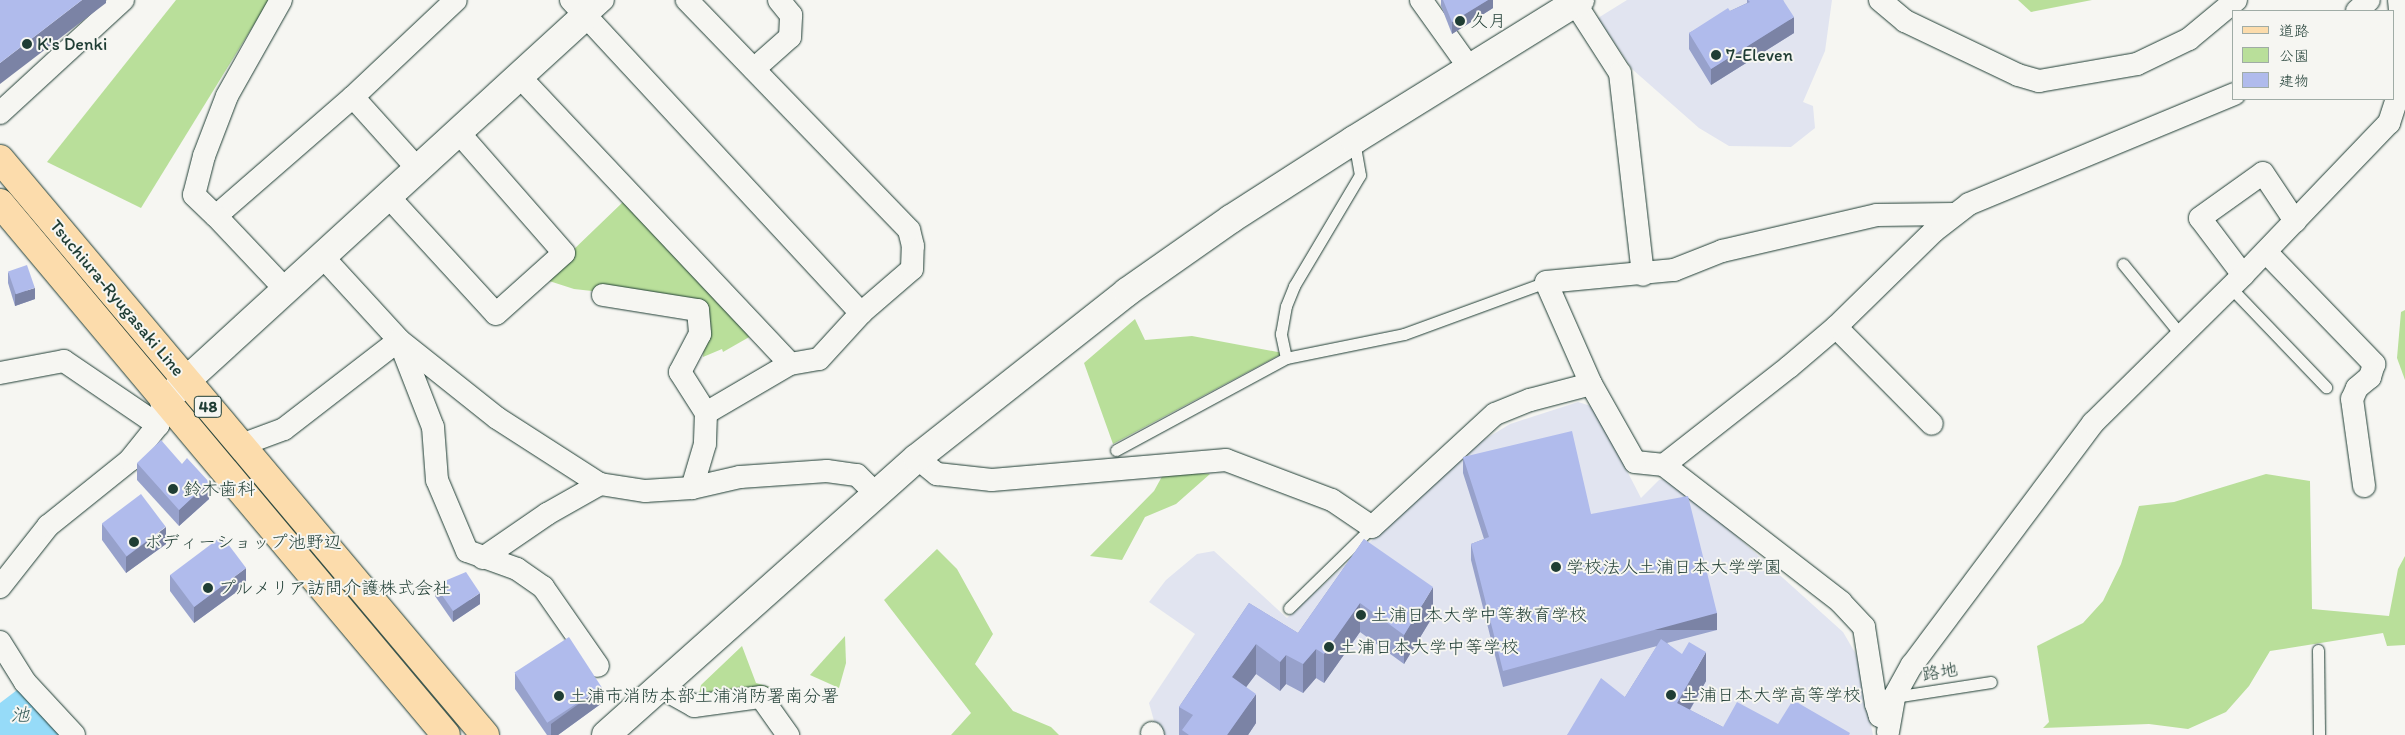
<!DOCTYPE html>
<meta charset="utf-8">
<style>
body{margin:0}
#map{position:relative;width:2405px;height:735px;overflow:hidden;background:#f6f6f2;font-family:Itim,"Klee One",sans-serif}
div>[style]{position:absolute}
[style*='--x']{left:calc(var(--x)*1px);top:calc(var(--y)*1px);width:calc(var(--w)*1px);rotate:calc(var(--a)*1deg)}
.built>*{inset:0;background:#e1e4f0}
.green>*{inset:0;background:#b9df9a}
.water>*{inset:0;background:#96dbf8}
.roads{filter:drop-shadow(0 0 1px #1f3d34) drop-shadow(0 0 1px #1f3d34)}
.service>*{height:11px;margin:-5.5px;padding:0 5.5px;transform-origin:5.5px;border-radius:5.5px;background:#f6f6f2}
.minor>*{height:22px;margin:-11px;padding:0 11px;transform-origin:11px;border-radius:11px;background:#f6f6f2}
.tertiary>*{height:28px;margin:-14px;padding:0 14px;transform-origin:14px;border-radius:14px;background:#f6f6f2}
.primary>*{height:28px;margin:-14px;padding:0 14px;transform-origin:14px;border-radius:14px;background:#fcdcac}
.wall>*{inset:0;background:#97a1cb}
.shaded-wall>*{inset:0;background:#7b83a5;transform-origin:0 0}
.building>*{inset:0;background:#b0bbec;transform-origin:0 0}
.dots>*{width:14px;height:14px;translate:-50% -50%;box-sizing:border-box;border:2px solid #f6f6f2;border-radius:50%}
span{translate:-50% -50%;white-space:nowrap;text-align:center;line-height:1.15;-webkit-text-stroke:4px #f6f6f2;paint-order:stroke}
.shield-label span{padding:1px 4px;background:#f6f6f2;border:1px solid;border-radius:4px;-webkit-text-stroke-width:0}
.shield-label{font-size:16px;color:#1f3d34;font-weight:700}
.poi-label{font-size:18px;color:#1f3d34}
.left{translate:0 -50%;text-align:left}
.street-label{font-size:18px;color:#1f3d34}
.water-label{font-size:19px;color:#375d5b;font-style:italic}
.legend{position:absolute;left:2232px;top:10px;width:162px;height:90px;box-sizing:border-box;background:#f6f6f2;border:1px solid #a0aca6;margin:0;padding:6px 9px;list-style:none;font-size:15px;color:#1f3d34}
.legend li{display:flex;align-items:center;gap:10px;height:25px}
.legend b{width:25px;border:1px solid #a0aca6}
</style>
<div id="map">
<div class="built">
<div style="clip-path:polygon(1627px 0,1832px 0,1825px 51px,1803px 102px,1813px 106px,1815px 128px,1791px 147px,1729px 146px,1699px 128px,1632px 69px,1598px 18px)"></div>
<div style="clip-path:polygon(1578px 402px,1594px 407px,1641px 498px,1659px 480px,1667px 479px,1681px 486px,1843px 632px,1857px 656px,1873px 735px,1158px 735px,1149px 703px,1195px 634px,1149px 602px,1166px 580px,1197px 554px,1214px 551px,1287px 618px,1477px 444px,1510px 424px)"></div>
</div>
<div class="green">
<div style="clip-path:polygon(176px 0,269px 0,141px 208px,47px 162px)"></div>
<div style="clip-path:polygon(2018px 0,2092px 0,2031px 12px)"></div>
<div style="clip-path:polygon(623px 202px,751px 336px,723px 352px,722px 349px,703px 357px,705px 327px,700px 303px,574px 289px,543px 279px)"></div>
<div style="clip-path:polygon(2405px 310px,2405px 380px,2397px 358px,2401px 312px)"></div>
<div style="clip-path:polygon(1135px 319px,1145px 340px,1192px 336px,1283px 353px,1113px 444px,1084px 363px)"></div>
<div style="clip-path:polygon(1165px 471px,1210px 474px,1176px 504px,1145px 517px,1122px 560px,1090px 556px,1154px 491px)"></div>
<div style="clip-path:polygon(2266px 474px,2310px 481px,2312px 609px,2389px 616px,2398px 569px,2405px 556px,2405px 645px,2387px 646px,2383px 633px,2270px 651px,2249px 686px,2226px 712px,2188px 729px,2149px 724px,2043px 728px,2049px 722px,2037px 646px,2083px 623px,2103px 601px,2121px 564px,2139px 506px,2174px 502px)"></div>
<div style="clip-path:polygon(937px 549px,957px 569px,993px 634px,975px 664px,1013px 711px,1051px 727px,1059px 735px,951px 735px,971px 713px,884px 600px)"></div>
<div style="clip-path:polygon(845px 636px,846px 663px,839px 688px,810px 675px)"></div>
<div style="clip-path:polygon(742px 646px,756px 683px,770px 687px,698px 699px,701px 685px)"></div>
</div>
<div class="water">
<div style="clip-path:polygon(21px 687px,65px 735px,0 735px,0 703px)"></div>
</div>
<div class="roads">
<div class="service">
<div style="--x:2123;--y:264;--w:92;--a:50.8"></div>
<div style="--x:2230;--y:287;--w:139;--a:46.2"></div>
<div style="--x:1286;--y:358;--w:25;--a:-102"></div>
<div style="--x:1281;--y:334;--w:28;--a:-80"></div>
<div style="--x:1286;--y:306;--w:22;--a:-68"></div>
<div style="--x:1294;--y:286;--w:129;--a:-59.3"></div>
<div style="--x:1360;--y:175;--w:36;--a:-100"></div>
<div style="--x:1116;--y:450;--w:193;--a:-28.4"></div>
<div style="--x:1286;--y:358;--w:120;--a:-11.5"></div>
<div style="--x:1404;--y:334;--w:151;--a:-20.1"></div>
<div style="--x:1289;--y:608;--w:116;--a:-44.3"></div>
<div style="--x:2318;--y:650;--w:85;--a:89.3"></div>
<div style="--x:1894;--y:697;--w:98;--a:-8.8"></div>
</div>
<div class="minor">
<div style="--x:281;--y:0;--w:110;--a:119.4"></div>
<div style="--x:227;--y:96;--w:64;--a:111"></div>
<div style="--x:204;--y:156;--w:40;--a:104.4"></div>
<div style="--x:194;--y:195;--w:30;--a:44"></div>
<div style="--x:216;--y:216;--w:181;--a:-41"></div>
<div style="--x:353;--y:97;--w:141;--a:-43.3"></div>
<div style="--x:571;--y:0;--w:427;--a:47.2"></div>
<div style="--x:1421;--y:0;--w:81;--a:54.5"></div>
<div style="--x:1880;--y:0;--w:33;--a:40"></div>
<div style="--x:1905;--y:21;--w:125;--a:25.5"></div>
<div style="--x:2018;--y:75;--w:22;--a:16"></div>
<div style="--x:2039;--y:81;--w:99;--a:-9.8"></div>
<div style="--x:2137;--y:64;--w:58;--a:-25.7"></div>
<div style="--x:2189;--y:39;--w:61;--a:-39.7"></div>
<div style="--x:1575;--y:3;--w:83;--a:57.3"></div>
<div style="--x:1620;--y:73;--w:203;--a:83.5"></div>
<div style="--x:2357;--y:11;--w:16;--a:-43"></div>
<div style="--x:585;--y:16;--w:24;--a:-42"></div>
<div style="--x:754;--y:69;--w:48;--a:-41.6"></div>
<div style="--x:790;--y:37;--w:22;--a:-87"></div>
<div style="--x:791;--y:15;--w:19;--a:-129"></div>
<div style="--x:519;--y:76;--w:395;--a:46.7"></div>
<div style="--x:790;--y:364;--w:29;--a:-10"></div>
<div style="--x:819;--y:359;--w:62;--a:-47.6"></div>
<div style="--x:861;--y:313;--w:67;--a:-40.8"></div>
<div style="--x:912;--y:269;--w:23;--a:-88"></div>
<div style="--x:913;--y:246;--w:16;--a:-104"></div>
<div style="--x:909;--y:230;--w:320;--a:-134"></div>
<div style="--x:353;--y:97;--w:96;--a:48"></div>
<div style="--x:0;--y:113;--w:167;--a:-42.6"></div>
<div style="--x:387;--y:195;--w:161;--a:47.5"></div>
<div style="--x:496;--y:314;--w:91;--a:-41.9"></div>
<div style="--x:564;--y:253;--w:161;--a:-131.2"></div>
<div style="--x:216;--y:216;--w:100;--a:46.6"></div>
<div style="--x:2266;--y:252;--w:156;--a:46"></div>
<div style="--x:2374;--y:364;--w:14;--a:107"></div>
<div style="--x:2370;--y:377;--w:17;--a:140"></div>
<div style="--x:2357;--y:388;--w:12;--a:114"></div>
<div style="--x:2352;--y:399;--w:88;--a:82.1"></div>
<div style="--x:322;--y:256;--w:114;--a:47.5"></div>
<div style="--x:399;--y:340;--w:93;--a:68.7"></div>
<div style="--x:433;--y:427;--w:53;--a:85.7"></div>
<div style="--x:437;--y:480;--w:77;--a:67.1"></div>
<div style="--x:467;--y:551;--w:53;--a:19.8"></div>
<div style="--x:517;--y:569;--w:32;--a:35"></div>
<div style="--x:543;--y:587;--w:96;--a:55.2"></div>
<div style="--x:2243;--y:275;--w:71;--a:-127"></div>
<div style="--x:2200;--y:218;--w:77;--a:-35.5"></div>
<div style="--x:2263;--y:173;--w:58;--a:56.3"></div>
<div style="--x:603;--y:295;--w:96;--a:9"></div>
<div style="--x:698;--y:310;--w:24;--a:85"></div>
<div style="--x:700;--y:334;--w:43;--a:117.8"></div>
<div style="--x:680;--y:372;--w:49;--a:57.6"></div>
<div style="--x:706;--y:413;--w:31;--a:92"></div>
<div style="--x:705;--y:444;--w:46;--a:106.5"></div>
<div style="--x:1836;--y:327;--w:136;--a:45.3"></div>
<div style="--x:0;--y:373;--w:65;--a:-10.6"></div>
<div style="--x:64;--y:361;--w:114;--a:34.2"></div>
<div style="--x:706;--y:413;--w:97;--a:-30.3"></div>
<div style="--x:241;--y:445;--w:46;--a:-20.4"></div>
<div style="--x:284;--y:429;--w:145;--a:-37.7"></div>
<div style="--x:399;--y:340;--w:125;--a:38.5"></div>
<div style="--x:497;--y:418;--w:122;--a:32.7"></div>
<div style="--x:600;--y:484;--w:46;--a:8.8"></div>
<div style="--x:645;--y:491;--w:47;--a:-3.7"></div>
<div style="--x:692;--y:488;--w:49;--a:-12.9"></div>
<div style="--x:740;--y:477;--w:87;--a:-3.9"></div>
<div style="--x:827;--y:471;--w:30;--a:8"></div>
<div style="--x:857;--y:475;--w:27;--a:45"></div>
<div style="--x:917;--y:458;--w:26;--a:39"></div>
<div style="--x:937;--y:474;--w:55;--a:6.2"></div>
<div style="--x:992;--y:480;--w:235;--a:-4.9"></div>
<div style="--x:1226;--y:460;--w:113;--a:20.7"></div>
<div style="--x:1332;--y:500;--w:48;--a:34"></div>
<div style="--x:1372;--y:527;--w:167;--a:-42.6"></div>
<div style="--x:1495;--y:414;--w:38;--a:-22"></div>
<div style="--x:1530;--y:400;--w:63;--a:-14.7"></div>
<div style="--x:1664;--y:465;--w:159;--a:-38.1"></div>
<div style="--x:1789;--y:367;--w:62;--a:-40.4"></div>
<div style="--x:1836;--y:327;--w:137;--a:-44.4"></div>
<div style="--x:1934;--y:231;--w:44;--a:-37.6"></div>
<div style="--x:1969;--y:204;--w:287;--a:-22.5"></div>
<div style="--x:483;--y:558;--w:78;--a:-34.5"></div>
<div style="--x:547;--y:514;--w:61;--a:-29.5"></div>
<div style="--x:0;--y:587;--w:78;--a:-51.8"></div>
<div style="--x:48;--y:526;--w:105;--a:-38.8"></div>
<div style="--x:130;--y:460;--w:45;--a:-51.3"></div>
<div style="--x:158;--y:425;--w:25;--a:-76"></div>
<div style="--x:0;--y:642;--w:47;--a:58"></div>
<div style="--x:25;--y:682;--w:72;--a:47.2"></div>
<div style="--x:660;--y:687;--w:39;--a:29"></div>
<div style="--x:694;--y:706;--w:68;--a:-7.7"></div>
<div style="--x:761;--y:697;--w:47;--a:54.6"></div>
<div style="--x:1888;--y:719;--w:9;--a:-159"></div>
<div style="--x:1880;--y:716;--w:13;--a:-108"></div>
<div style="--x:1876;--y:704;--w:78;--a:-98.9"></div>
<div style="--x:1864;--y:627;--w:34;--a:-133"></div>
<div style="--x:1841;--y:602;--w:224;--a:-142.3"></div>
<div style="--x:1664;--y:465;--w:29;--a:-174"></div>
<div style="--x:1635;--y:462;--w:90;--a:-119.4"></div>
<div style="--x:1591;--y:384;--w:111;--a:-113.8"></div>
<div style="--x:1546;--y:282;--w:129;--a:-5.4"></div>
<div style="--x:1674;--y:270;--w:52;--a:-21.6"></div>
<div style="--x:1722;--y:251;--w:159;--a:-13.1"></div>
<div style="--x:1877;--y:215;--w:77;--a:-0.7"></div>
<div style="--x:1888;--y:732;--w:36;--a:-80"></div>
<div style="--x:1894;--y:697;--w:37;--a:-61"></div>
<div style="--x:1912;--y:665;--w:302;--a:-53.2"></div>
<div style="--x:2093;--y:423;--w:211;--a:-44.6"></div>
<div style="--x:2243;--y:275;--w:211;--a:-46.2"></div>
<div style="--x:2389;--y:123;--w:45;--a:-72"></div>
<div style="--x:2403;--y:80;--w:19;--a:-84"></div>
<div style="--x:2405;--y:61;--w:61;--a:-95.6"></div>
<div style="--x:1152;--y:733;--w:2;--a:63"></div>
</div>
<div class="tertiary">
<div style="--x:164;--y:401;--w:570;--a:-42.44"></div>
<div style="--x:606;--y:735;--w:416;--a:-41.7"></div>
<div style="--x:917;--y:458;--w:268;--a:-38.3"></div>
<div style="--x:1127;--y:292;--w:127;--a:-35.1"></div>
<div style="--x:1231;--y:219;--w:146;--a:-32.7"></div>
<div style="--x:1354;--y:140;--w:266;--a:-31.8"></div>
</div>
<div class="primary">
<div style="--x:0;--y:159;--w:753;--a:49.9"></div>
<div style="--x:0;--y:203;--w:694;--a:50.03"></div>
</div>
</div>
<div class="wall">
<div style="clip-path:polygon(1441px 0,1493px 0,1493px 8px,1452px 34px,1441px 6px)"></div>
<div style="clip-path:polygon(1747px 0,1783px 0,1794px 33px,1711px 85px,1689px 49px,1689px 33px,1730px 11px,1747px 3px)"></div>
<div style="clip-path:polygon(8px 272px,35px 299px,15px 306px,8px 283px)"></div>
<div style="clip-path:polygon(1463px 457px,1591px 514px,1717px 630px,1667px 643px,1706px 681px,1690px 710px,1723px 727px,1778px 724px,1850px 735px,1567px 735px,1625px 697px,1657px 646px,1503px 687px,1471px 560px,1471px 544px,1484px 539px,1463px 473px)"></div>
<div style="clip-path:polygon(137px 463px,209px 499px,179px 526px,137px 480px)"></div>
<div style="clip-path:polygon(102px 524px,166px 544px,126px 573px,102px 540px)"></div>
<div style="clip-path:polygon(1364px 539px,1433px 616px,1404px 664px,1360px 632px,1324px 683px,1316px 678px,1303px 693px,1286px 684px,1280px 691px,1256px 674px,1246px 687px,1256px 723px,1248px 735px,1179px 735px,1179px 707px,1249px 603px,1298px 633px)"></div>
<div style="clip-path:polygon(170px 575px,246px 585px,194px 623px,170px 591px)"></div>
<div style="clip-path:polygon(435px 585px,480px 604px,453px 622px,435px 596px)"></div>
<div style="clip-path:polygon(515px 673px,602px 703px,558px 735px,547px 735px,515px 689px)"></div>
</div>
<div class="shaded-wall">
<div style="clip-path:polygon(82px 0,106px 0,106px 3px,0 84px,0 63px)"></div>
<div style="clip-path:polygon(1488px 0,1493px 0,1493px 8px,1452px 34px,1452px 22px)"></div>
<div style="clip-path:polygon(1794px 17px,1794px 33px,1711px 85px,1711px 69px)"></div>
<div style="clip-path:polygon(35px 288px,35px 299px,15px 306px,15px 294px)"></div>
<div style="clip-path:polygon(209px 482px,209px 499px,179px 526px,179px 510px)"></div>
<div style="clip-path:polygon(166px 527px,166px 544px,126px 573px,126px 557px)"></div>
<div style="clip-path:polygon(246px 568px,246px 585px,194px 623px,194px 607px)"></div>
<div style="clip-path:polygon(1433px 587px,1433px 616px,1404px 664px,1404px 635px)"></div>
<div style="clip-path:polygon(480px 593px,480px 604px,453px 622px,453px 611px)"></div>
<div style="clip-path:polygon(1360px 603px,1360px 632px,1324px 683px,1324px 654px)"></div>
<div style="left:1717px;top:613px;width:17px;height:222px;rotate:90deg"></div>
<div style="clip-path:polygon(1256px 644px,1256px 674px,1232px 706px,1232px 677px)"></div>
<div style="clip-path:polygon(1316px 649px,1316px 678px,1303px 693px,1303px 664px)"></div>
<div style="clip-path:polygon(1706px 652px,1706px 681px,1677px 732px,1677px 703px)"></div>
<div style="clip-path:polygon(1286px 655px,1286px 684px,1280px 691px,1280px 662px)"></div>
<div style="clip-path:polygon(602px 687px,602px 703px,558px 735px,551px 735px,551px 724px)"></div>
<div style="clip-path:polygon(1256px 694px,1256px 723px,1248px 735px,1227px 735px)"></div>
</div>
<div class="building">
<div style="clip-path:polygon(0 0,82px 0,0 63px)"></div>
<div style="clip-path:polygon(1443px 0,1488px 0,1452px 22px)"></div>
<div style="clip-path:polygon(1748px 0,1783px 0,1794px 17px,1711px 69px,1689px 33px,1728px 8px,1730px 11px,1750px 2px)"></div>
<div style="left:27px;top:265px;width:24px;height:20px;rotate:71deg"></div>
<div style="clip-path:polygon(1572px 431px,1591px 514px,1688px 496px,1717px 613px,1503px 671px,1471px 544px,1489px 537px,1463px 457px)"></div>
<div style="clip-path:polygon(161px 440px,182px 464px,187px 458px,209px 482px,179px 510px,137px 463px)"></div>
<div style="left:141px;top:494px;width:41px;height:49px;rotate:53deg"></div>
<div style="left:222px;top:536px;width:40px;height:65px;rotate:53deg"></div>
<div style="clip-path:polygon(1364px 539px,1433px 587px,1404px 635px,1360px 603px,1324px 654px,1316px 649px,1303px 664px,1286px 655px,1280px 662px,1256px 644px,1232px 677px,1256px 694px,1227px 735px,1189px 735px,1182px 730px,1193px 715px,1179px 707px,1249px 603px,1298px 633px)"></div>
<div style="clip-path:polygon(466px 572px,480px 593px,453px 611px,435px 585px)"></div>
<div style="left:569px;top:637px;width:60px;height:65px;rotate:57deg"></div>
<div style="clip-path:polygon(1661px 639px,1682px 654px,1689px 642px,1706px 652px,1677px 703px,1723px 727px,1737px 702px,1778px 724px,1793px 700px,1850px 733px,1849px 735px,1567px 735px,1601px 678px,1625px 697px)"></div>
</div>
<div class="dots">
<div style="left:1460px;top:21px;background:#1f3d34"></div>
<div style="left:27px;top:44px;background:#1f3d34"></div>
<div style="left:1716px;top:55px;background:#1f3d34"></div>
<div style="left:173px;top:489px;background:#1f3d34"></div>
<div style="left:134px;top:542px;background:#1f3d34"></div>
<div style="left:1556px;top:567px;background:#1f3d34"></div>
<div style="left:208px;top:588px;background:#1f3d34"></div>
<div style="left:1361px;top:615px;background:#1f3d34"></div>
<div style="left:1329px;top:647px;background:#1f3d34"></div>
<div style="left:1671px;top:695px;background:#1f3d34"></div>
<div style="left:559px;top:696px;background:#1f3d34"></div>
</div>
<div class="shield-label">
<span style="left:208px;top:407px">48</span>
</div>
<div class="poi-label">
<span class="left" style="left:1470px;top:21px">久月</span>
<span class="left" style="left:37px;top:44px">K's Denki</span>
<span class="left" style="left:1726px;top:55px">7-Eleven</span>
<span class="left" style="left:183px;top:489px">鈴木歯科</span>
<span class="left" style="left:144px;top:542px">ボディーショップ池野辺</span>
<span class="left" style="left:1566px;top:567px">学校法人土浦日本大学学園</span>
<span class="left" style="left:218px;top:588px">プルメリア訪問介護株式会社</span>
<span class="left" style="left:1371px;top:615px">土浦日本大学中等教育学校</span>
<span class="left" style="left:1339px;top:647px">土浦日本大学中等学校</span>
<span class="left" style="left:1681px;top:695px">土浦日本大学高等学校</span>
<span class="left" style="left:569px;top:696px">土浦市消防本部土浦消防署南分署</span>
</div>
<div class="street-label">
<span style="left:117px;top:298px;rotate:50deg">Tsuchiura-Ryugasaki Line</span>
<span style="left:1940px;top:672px;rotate:-9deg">路地</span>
</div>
<div class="water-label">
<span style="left:20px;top:715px">池</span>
</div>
<ul class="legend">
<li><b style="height:6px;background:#fcdcac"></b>道路</li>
<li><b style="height:14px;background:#b9df9a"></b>公園</li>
<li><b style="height:14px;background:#b0bbec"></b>建物</li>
</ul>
</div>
